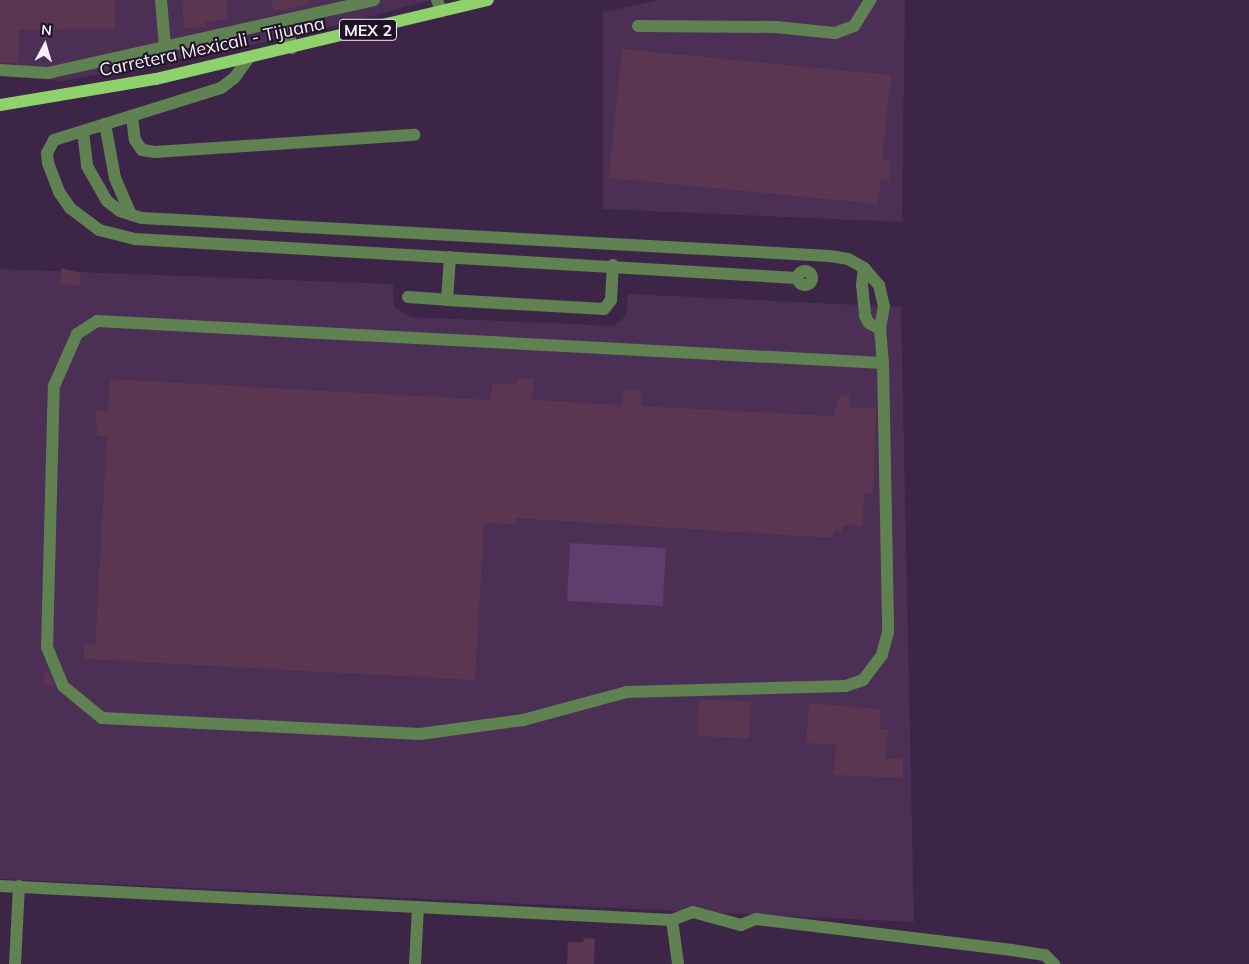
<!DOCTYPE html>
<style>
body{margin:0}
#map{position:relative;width:1249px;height:964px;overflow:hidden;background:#3d2547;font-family:Mulish,sans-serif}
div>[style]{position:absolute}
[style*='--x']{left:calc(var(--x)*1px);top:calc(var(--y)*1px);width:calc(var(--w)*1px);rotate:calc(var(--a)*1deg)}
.built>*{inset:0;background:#4b2f55}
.green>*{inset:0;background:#5f3d6d;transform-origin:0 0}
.building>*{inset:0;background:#5a3651;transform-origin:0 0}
.minor>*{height:12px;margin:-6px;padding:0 6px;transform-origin:6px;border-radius:6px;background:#608151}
.minor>.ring{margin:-6px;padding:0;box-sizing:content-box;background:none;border:12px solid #608151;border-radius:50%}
.major>*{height:12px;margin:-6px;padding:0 6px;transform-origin:6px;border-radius:6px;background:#8dd26b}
span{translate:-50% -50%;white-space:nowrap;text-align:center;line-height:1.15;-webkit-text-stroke:4px #1e1423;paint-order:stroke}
.shield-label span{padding:1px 4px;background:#1e1423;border:1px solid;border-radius:4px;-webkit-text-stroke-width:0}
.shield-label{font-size:16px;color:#f9ecfe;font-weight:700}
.street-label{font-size:18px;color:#f9ecfe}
.north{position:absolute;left:20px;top:20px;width:50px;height:50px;-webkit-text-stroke:4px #1e1423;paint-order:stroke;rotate:6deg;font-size:14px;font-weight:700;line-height:20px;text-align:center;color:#f9ecfe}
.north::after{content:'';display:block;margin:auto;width:18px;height:22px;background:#f9ecfe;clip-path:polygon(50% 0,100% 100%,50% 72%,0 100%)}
</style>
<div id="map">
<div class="built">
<div style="clip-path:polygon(0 0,432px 0,292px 37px,63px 81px,0 76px)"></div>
<div style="clip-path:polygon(659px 0,905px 0,902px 222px,603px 209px,603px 12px)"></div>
<div style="clip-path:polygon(0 269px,393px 284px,394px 307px,411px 317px,613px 326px,626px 316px,628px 294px,901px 307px,914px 922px,0 879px)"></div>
</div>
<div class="green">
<div style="left:570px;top:543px;width:96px;height:58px;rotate:3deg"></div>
</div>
<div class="building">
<div style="clip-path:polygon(0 0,115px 0,115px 29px,19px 30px,18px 63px,0 62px)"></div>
<div style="clip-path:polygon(182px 0,226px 0,228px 19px,205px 22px,206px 27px,184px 28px)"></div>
<div style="clip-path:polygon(271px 0,309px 0,309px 4px,274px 12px)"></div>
<div style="clip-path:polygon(622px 49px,891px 75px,882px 160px,891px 161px,889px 181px,881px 180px,878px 204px,609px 178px)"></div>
<div style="clip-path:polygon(61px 268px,81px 273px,79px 286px,60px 284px)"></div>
<div style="clip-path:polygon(518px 378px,534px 379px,532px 400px,622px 405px,623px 390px,642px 390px,641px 406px,833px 416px,840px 395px,850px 395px,849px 407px,876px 409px,873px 494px,864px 493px,863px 526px,842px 525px,842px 532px,834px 531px,833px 538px,516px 518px,515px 525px,484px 522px,475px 680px,84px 659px,84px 644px,95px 645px,107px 437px,97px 436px,96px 410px,108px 411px,110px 379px,491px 400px,492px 383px,517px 384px)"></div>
<div style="clip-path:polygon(44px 673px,49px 673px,54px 686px,43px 685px)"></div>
<div style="left:699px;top:699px;width:52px;height:37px;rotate:3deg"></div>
<div style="clip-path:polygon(809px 703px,881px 709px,880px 729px,888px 729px,885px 759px,903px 758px,903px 778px,834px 775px,836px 745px,806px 743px)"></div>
<div style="clip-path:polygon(583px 938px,595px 939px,594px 964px,567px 964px,568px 942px,584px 942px)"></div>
</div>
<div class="minor">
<div style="--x:161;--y:0;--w:46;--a:85"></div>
<div style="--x:437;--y:0;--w:12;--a:70"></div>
<div style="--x:285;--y:21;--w:28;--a:75"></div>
<div style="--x:638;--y:26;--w:138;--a:0.4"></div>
<div style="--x:776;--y:27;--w:59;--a:5.8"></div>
<div style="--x:835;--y:33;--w:20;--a:-20"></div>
<div style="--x:854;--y:26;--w:31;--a:-58"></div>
<div style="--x:248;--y:59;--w:24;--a:126"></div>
<div style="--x:234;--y:78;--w:16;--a:142"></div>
<div style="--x:221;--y:88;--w:175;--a:162.7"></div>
<div style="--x:54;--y:140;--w:15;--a:118"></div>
<div style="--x:47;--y:153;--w:10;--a:84"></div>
<div style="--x:48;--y:163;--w:31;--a:69"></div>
<div style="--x:59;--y:192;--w:19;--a:55"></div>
<div style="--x:70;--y:208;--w:36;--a:37"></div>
<div style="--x:99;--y:230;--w:37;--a:14"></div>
<div style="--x:135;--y:239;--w:663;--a:3.37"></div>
<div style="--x:0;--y:70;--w:48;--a:3.6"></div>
<div style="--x:48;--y:73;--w:334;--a:-12.6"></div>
<div style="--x:132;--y:117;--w:23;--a:83"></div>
<div style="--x:135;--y:140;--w:12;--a:55"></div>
<div style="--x:142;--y:150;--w:13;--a:9"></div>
<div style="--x:155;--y:152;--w:260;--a:-3.8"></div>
<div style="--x:105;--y:124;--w:55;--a:79.5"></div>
<div style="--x:115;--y:178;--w:40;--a:66.6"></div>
<div style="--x:83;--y:132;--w:34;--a:83"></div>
<div style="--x:87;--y:166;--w:40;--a:60.3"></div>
<div style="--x:107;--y:201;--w:16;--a:38"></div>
<div style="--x:120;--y:211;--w:23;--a:18"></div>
<div style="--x:142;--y:218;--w:689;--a:3.16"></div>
<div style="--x:830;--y:256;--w:18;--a:9"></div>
<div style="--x:848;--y:259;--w:18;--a:29"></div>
<div style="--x:864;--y:268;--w:23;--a:49"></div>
<div style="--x:879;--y:285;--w:22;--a:77"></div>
<div style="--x:884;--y:306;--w:23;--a:100"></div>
<div style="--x:880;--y:329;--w:34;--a:85"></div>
<div style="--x:883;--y:363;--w:269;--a:88.9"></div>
<div style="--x:888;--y:632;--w:24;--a:105"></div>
<div style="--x:882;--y:655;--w:31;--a:127"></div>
<div style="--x:863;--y:680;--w:18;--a:161"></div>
<div style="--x:846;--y:686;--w:219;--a:178.4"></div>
<div style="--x:627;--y:692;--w:108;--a:164.9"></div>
<div style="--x:523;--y:720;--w:104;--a:172.3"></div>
<div style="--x:420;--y:734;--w:318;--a:-177.1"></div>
<div style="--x:102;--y:718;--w:50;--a:-140.6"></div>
<div style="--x:63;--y:686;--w:42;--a:-112.3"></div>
<div style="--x:47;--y:647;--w:261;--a:-88.5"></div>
<div style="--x:54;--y:386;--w:57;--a:-66.1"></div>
<div style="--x:77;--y:334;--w:24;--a:-33"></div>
<div style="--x:97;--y:321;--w:787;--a:3.06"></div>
<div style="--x:450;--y:257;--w:43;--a:94"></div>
<div style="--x:447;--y:300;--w:157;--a:3.3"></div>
<div style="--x:604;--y:309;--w:11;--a:-52"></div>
<div style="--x:611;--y:300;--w:35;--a:-87"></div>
<div style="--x:864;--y:268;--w:17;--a:97"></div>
<div style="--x:862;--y:285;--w:31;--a:84"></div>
<div style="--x:865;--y:316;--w:8;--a:60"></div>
<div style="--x:869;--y:323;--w:13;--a:29"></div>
<div class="ring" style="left:798px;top:271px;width:2px;height:2px"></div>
<div style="--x:408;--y:297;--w:39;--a:4"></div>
<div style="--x:0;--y:886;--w:673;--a:2.9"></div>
<div style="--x:672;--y:920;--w:22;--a:-21"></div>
<div style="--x:693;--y:912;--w:50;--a:15.2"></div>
<div style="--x:741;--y:925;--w:16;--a:-22"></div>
<div style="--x:756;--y:919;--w:258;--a:6.9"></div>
<div style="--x:1012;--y:950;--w:33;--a:9"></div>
<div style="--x:1045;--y:955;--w:13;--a:45"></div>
<div style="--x:672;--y:920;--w:44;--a:82.2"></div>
<div style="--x:15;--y:964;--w:78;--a:-87.1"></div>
<div style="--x:415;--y:964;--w:57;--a:-87"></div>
</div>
<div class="major">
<div style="--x:0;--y:105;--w:158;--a:-9.5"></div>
<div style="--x:156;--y:79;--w:341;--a:-13.4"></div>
</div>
<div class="shield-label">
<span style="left:368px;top:30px">MEX 2</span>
</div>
<div class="street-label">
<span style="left:212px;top:47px;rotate:-12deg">Carretera Mexicali - Tijuana</span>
</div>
<div class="north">N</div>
</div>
